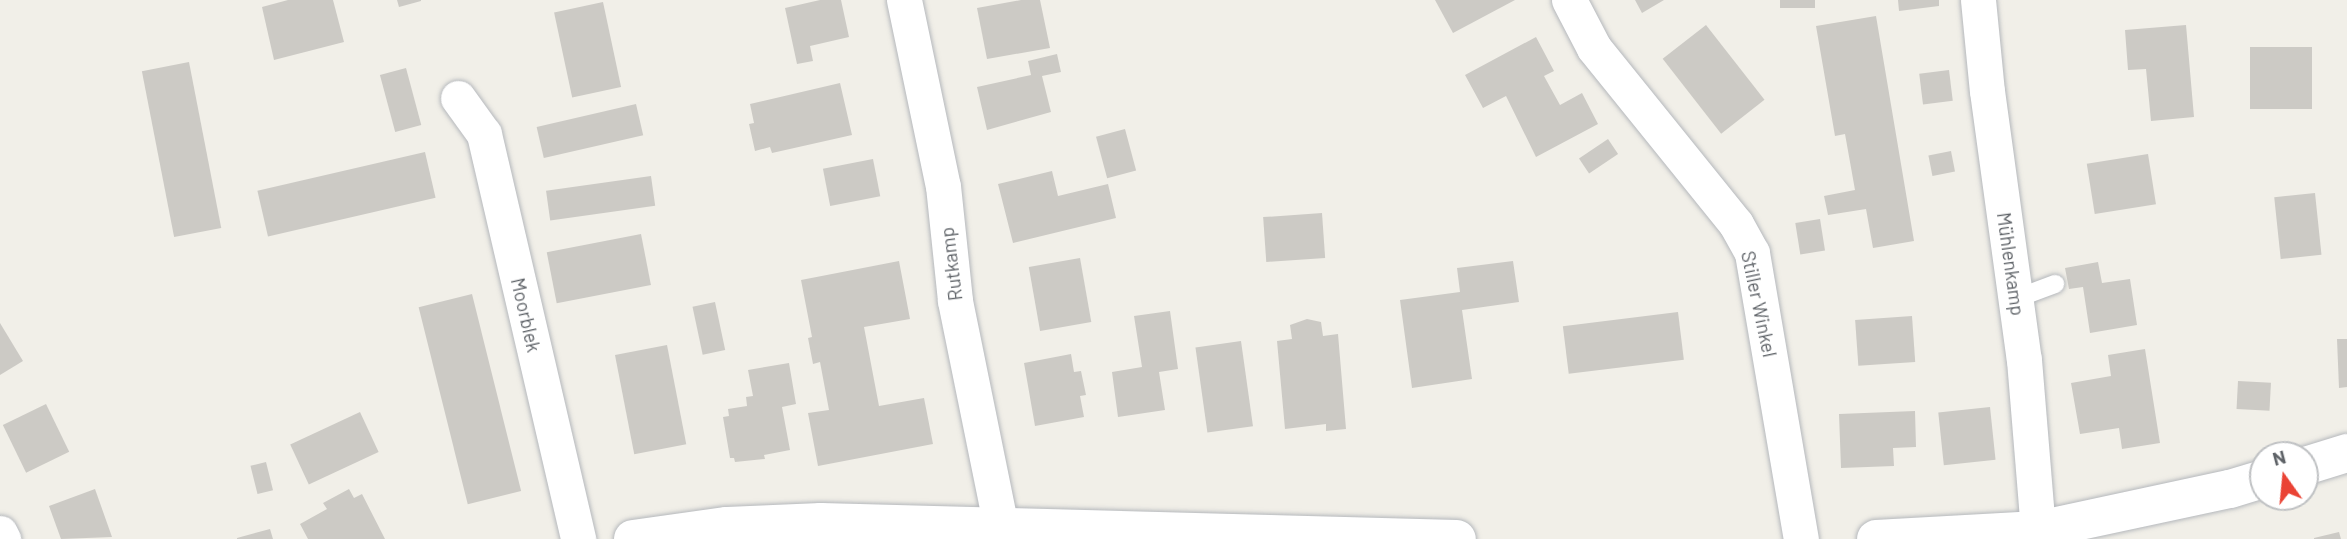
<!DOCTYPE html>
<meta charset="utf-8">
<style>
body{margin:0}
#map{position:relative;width:2347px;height:539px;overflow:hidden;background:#f1efe8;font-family:Barlow,sans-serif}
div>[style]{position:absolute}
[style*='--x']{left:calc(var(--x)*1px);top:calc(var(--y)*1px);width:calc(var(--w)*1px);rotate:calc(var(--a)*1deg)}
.building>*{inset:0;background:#cccac5;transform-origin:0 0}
.roads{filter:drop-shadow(0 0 2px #b5b8bc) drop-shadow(0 0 2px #b5b8bc)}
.lane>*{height:18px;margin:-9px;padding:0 9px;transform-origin:9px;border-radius:9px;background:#fff}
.street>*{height:35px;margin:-17.5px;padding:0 17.5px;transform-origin:17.5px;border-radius:17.5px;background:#fff}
.secondary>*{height:38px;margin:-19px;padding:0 19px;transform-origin:19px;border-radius:19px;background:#fff}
span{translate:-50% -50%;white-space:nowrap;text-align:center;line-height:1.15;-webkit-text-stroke:7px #fff;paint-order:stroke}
.street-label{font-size:19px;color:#5f6368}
.north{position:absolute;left:2249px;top:441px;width:70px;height:70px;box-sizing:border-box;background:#fff;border:2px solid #bfc1c3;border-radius:50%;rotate:345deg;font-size:19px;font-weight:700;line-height:28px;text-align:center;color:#5f6368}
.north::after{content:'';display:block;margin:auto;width:24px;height:32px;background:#ea4335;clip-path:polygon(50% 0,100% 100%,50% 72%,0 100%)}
</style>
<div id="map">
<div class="building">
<div style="clip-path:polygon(288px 0,333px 0,344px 42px,274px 60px,262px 7px)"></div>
<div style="clip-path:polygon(397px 0,421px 0,421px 1px,399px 7px)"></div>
<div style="clip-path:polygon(820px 0,841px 0,849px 37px,810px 46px,813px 61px,797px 64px,785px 8px)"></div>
<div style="clip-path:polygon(1021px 0,1040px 0,1050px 48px,987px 59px,977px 8px)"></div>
<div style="clip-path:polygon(1435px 0,1515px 0,1453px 33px)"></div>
<div style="clip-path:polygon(1635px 0,1664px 0,1642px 13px)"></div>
<div style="left:1780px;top:0;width:35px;height:8px"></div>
<div style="clip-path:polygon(1898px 0,1939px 0,1939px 6px,1899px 11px)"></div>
<div style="left:603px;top:2px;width:87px;height:50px;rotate:78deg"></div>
<div style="clip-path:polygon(1876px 16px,1914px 241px,1873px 248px,1866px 209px,1828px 215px,1824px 196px,1855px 190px,1845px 134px,1835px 136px,1816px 26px)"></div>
<div style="left:1706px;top:25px;width:95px;height:55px;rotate:52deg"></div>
<div style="clip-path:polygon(2186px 25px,2194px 117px,2151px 121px,2146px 69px,2128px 70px,2125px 30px)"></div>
<div style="clip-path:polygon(1536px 37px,1554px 71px,1544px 76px,1560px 105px,1582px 93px,1598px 124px,1536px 157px,1506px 96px,1483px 108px,1465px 75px)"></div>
<div style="left:2250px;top:47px;width:62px;height:62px"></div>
<div style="clip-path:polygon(1057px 54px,1061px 72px,1042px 76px,1051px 112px,987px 130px,977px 87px,1031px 75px,1028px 61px)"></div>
<div style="left:189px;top:62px;width:169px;height:48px;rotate:79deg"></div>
<div style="left:406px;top:68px;width:59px;height:27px;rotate:75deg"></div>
<div style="left:1949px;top:70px;width:31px;height:30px;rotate:83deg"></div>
<div style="clip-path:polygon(840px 83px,852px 135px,772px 153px,770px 147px,755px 151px,749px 124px,754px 123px,750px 104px)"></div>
<div style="left:636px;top:104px;width:32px;height:102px;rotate:77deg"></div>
<div style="left:1125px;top:129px;width:43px;height:30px;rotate:75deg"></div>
<div style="left:1608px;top:139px;width:18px;height:35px;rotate:56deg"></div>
<div style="left:1951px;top:151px;width:21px;height:23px;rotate:79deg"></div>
<div style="left:425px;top:152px;width:47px;height:172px;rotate:77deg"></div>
<div style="left:2148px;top:154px;width:51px;height:62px;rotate:81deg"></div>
<div style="left:873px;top:159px;width:38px;height:51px;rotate:79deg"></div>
<div style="clip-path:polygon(1052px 171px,1058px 196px,1108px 184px,1116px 218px,1013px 243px,998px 184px)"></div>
<div style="left:651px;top:176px;width:30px;height:106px;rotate:82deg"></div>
<div style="left:2315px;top:193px;width:62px;height:41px;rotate:84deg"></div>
<div style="left:1322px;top:213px;width:45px;height:59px;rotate:86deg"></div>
<div style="left:1820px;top:219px;width:32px;height:25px;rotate:81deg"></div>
<div style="left:641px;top:234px;width:52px;height:96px;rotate:79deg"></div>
<div style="left:1080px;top:258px;width:65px;height:52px;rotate:80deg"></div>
<div style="clip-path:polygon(899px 261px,910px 319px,864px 327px,879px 406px,924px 398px,933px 444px,818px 466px,808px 413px,829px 410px,820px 362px,813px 364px,808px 338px,812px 337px,801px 280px)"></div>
<div style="clip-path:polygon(1513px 261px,1519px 302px,1462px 310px,1472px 379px,1412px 388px,1400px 300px,1460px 292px,1457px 268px)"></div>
<div style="clip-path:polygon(2098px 262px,2102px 283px,2130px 279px,2137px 325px,2090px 333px,2083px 287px,2069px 289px,2065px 268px)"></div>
<div style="left:472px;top:294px;width:203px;height:55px;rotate:76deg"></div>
<div style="left:715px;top:302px;width:49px;height:23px;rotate:78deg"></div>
<div style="clip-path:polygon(1170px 311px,1178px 369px,1159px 372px,1165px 410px,1118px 417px,1112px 372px,1142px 367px,1134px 316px)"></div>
<div style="left:1678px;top:312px;width:48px;height:116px;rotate:83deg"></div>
<div style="left:1912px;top:316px;width:46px;height:57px;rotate:86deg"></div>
<div style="clip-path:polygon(1307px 319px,1321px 322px,1323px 336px,1338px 334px,1346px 429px,1326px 431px,1326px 424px,1285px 429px,1277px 341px,1292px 339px,1290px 325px)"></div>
<div style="clip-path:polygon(0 323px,23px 361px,0 375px)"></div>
<div style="clip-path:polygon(2337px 339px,2347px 339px,2347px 387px,2339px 388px)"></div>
<div style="left:1241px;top:341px;width:86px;height:46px;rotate:82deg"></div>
<div style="left:667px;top:345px;width:101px;height:53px;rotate:79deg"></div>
<div style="clip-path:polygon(2145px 349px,2160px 443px,2122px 449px,2119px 428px,2080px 434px,2071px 383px,2111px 376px,2108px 355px)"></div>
<div style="clip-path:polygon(1071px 354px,1074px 372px,1081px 371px,1086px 395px,1080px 396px,1084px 417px,1035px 426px,1024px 363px)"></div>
<div style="clip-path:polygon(789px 363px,796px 404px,782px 407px,790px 450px,764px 455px,765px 459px,735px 462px,734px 458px,730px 458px,723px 417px,729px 416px,728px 409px,747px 406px,746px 397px,753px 396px,748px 370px)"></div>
<div style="left:2238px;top:381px;width:33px;height:28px;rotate:3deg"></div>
<div style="left:46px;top:404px;width:53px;height:48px;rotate:64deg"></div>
<div style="left:1990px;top:407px;width:53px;height:52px;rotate:84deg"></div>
<div style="clip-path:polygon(1915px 411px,1916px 447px,1893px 448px,1894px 466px,1841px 468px,1839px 414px)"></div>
<div style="left:360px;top:412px;width:44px;height:77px;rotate:65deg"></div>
<div style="left:266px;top:462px;width:29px;height:16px;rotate:76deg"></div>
<div style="clip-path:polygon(95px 489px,112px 537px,61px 539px,49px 506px)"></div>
<div style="clip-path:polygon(349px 489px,354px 498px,362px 494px,385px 539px,308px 539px,300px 524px,327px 509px,323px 503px)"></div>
<div style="clip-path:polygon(270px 529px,273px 539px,237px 539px,237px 538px)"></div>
<div style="clip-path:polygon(2339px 532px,2341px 539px,2314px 539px,2314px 538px)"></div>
</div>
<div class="roads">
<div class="lane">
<div style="--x:2015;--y:299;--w:43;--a:-20.6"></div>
</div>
<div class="street">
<div style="--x:904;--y:0;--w:190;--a:78.2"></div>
<div style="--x:943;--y:186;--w:116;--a:84"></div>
<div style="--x:955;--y:301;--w:231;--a:78.5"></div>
<div style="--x:1569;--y:0;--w:54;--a:62.5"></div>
<div style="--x:1594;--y:48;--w:226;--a:51.1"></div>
<div style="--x:1736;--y:224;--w:33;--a:61"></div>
<div style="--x:1752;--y:253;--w:290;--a:80.3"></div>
<div style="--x:1978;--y:0;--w:91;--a:84.4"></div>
<div style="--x:1987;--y:91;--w:272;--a:82.2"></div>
<div style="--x:2024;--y:360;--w:171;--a:85.3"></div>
<div style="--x:458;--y:98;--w:44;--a:54.2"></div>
<div style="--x:484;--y:134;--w:416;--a:76.9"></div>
<div style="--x:0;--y:533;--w:7;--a:63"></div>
</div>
<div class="secondary">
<div style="--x:2305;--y:466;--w:44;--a:-17.2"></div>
<div style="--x:633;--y:539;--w:95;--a:-7.9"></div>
<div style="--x:727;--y:526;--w:94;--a:-2.4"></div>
<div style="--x:821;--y:522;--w:636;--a:1.53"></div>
<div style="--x:1876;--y:539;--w:162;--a:-3.2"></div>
<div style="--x:2038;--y:530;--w:196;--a:-12.1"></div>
<div style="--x:2230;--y:489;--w:34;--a:-17"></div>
</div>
</div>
<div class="street-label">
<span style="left:951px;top:264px;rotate:-97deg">Rutkamp</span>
<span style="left:2011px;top:264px;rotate:82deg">Mühlenkamp</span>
<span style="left:1759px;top:304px;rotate:78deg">Stiller Winkel</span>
<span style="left:526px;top:315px;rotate:77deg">Moorblek</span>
</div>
<div class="north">N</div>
</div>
